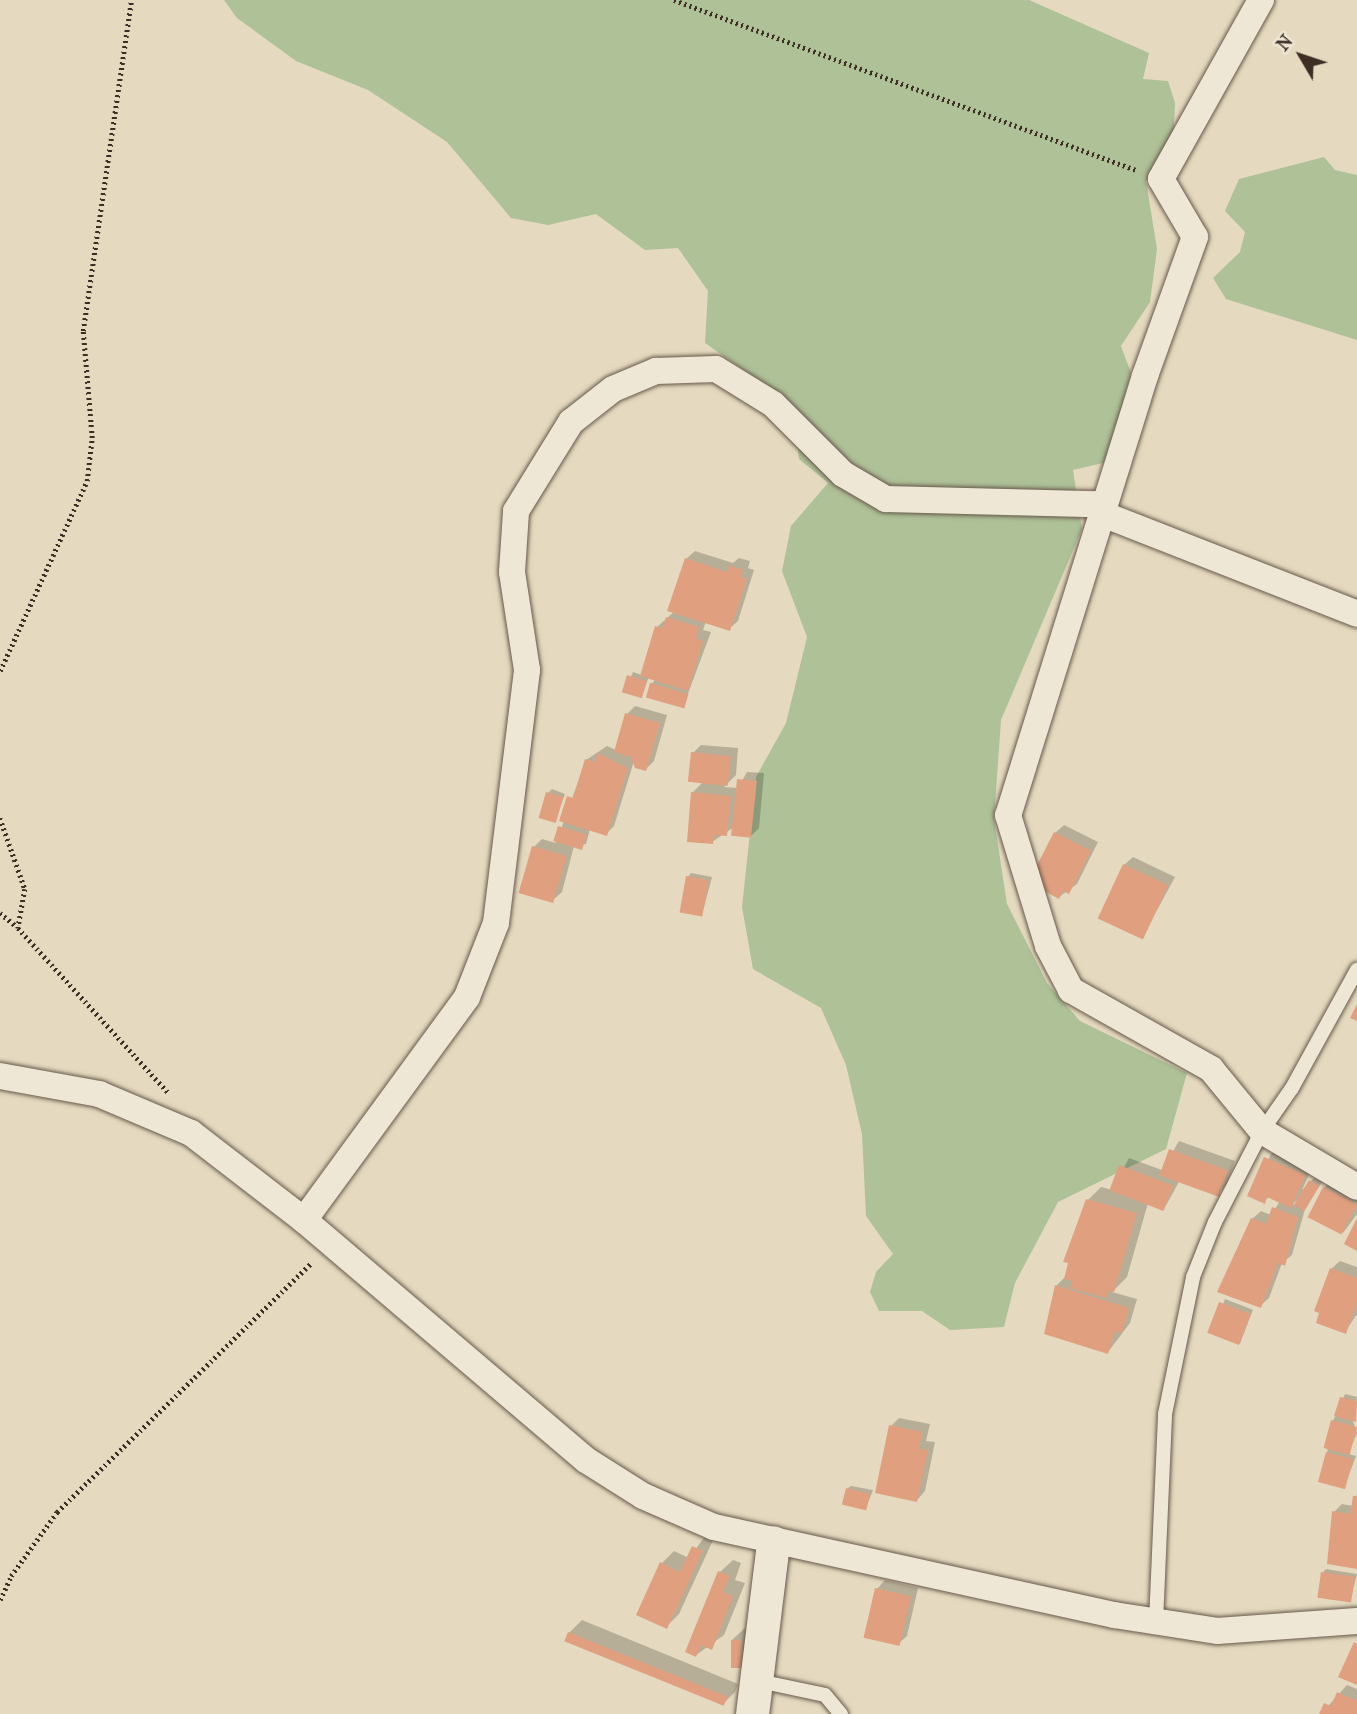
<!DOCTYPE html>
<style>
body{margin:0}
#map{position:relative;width:1357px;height:1714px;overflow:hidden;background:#e5dabf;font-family:"IM FELL French Canon",serif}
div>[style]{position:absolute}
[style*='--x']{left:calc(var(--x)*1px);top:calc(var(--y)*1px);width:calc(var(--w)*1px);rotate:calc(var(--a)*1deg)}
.green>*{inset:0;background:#aec197}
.shadow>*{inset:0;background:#0003;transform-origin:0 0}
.building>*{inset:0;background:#e0a080;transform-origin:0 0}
.path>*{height:4.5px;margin-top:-2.25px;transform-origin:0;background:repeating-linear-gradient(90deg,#3d2d24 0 2px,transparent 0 5.5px)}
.roads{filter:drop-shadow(0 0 2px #67584b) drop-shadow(0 0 2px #67584b)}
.service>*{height:14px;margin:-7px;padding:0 7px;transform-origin:7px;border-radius:7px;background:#eee7d5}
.minor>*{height:26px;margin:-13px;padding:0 13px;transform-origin:13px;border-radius:13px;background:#eee7d5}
.tertiary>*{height:33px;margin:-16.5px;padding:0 16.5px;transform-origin:16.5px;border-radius:16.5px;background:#eee7d5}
span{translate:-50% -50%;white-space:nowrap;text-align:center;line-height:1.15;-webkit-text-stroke:5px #eee7d5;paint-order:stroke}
.north{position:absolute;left:1266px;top:21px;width:70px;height:70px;-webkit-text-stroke:5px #eee7d5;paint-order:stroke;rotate:309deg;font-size:19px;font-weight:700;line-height:28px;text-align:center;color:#3d2d24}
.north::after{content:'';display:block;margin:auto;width:24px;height:32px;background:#3d2d24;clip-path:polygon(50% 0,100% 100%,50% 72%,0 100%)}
</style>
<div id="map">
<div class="green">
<div style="clip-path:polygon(224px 0,1029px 0,1149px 53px,1143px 79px,1168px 81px,1175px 103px,1173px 145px,1146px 181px,1157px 249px,1150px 302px,1121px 346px,1131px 373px,1107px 462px,1073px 470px,1082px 529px,1001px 720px,994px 819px,1007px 904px,1047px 983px,1080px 1021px,1187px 1073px,1166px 1149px,1058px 1202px,1015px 1283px,1004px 1327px,950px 1330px,922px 1311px,879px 1311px,870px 1292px,876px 1272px,893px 1254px,866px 1216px,862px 1134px,846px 1065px,821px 1008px,753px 969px,742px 907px,756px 777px,786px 723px,807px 637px,782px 571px,791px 526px,828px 483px,799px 459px,793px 405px,705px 343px,708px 291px,678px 248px,645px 250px,596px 214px,548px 225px,511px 218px,447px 142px,368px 90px,296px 61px,237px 18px)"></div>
<div style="clip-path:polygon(1324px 157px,1335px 170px,1357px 175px,1357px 340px,1226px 299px,1213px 278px,1240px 252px,1245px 232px,1225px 211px,1239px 179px)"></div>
</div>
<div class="shadow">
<div style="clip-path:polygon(695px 551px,733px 563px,739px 558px,750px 561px,748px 568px,754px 570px,738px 621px,729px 629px,706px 621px,703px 630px,711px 632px,683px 707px,651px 684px,656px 679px,649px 677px,641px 696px,624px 691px,633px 672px,642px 675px,657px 627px,675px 611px,686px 559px)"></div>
<div style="clip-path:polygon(635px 706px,667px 715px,654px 761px,646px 769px,634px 761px,614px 826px,606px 834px,590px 829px,586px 844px,574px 846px,562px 892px,553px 900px,534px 847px,542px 839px,556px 843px,586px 760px,607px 746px,616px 750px,627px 714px)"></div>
<div style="clip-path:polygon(701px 745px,738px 748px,736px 775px,724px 787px,738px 788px,747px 772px,764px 773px,759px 828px,751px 836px,734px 827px,712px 842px,693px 792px,704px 781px,693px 753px)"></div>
<div style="clip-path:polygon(552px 789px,565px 794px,555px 821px,548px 793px)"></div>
<div style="clip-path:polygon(1064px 825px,1098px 842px,1077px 884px,1059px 897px,1055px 833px)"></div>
<div style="clip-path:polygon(1133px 857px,1175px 877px,1143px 936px,1124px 865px)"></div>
<div style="clip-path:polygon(691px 873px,712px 877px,702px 915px,688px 877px)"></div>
<div style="clip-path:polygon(1179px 1141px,1235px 1161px,1226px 1185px,1218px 1194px,1180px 1180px,1164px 1209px,1148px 1203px,1127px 1277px,1112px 1292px,1137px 1299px,1130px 1323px,1108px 1352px,1046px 1333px,1057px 1285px,1065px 1277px,1088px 1200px,1101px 1187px,1112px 1190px,1129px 1158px,1162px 1170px)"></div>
<div style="clip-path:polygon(evenodd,1274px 1149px,1313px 1166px,1302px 1190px,1314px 1178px,1322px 1182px,1305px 1209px,1292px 1255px,1282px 1263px,1269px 1298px,1260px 1306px,1252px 1219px,1261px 1211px,1271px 1215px,1280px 1201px,1270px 1196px,1264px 1201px,1249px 1195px,1274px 1149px,1304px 1193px,1298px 1206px,1293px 1204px,1304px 1193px)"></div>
<div style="clip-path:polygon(1332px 1179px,1357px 1192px,1357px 1214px,1343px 1233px,1324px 1188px)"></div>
<div style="clip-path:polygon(1340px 1261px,1357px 1267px,1357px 1314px,1345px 1332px,1331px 1269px)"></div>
<div style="left:1225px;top:1299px;width:30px;height:37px;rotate:21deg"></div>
<div style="clip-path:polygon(1345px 1394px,1357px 1397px,1353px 1421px,1357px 1433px,1348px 1454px,1356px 1456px,1344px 1488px,1327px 1453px,1333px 1421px)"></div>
<div style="clip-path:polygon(899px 1418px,930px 1424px,926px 1441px,935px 1442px,925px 1491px,917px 1500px,891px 1426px)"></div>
<div style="clip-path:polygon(851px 1486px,873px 1490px,866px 1508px,847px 1489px)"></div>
<div style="clip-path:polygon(1357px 1494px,1357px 1567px,1334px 1512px,1342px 1504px,1353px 1506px)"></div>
<div style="clip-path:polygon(706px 1535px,714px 1538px,679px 1614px,666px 1627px,662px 1563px,674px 1551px,689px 1558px)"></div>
<div style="clip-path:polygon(733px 1560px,741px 1563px,735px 1580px,745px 1583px,724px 1635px,696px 1655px,720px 1572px)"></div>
<div style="clip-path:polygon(1326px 1569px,1357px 1574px,1350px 1602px,1323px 1572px)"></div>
<div style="clip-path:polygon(885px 1580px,918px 1588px,907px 1636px,898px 1644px,877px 1589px)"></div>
<div style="clip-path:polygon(582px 1620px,738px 1684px,735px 1692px,722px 1705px,569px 1633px)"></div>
<div style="clip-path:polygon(745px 1628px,754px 1628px,753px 1654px,740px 1667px,732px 1640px)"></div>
<div style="clip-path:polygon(1347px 1685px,1357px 1689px,1357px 1714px,1321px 1714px)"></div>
</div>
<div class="building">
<div style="clip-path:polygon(685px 558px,727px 572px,729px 565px,743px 570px,741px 577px,747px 579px,730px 631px,667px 611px)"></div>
<div style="clip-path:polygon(666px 617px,699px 627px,696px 638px,703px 641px,688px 691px,640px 676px,655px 626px,663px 628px)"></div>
<div style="left:627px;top:675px;width:21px;height:18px;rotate:17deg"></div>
<div style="left:650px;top:683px;width:40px;height:15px;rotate:16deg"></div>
<div style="clip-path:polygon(625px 713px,660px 723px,646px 771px,635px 768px,631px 757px,614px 752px)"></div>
<div style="left:691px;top:752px;width:40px;height:30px;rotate:6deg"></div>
<div style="clip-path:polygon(598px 753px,628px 768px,607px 836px,559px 821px,567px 796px,573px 798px,585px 759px,595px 762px)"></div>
<div style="left:737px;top:779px;width:20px;height:57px;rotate:6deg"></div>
<div style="left:546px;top:792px;width:18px;height:27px;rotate:16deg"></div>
<div style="clip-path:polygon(691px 792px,731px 796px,727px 836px,714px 835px,713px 844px,687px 842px)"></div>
<div style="left:558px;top:826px;width:30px;height:16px;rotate:17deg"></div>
<div style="clip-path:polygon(1054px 832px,1091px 851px,1069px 894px,1063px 891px,1059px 899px,1037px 887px,1032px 875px)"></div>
<div style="left:532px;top:846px;width:36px;height:49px;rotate:16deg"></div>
<div style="left:1123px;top:864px;width:50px;height:60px;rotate:25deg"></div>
<div style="left:686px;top:876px;width:23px;height:37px;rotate:10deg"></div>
<div style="clip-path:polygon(1357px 1004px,1357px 1021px,1350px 1018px)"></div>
<div style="left:1169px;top:1149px;width:63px;height:28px;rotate:20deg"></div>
<div style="clip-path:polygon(1264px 1157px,1306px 1175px,1291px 1208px,1267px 1197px,1265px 1204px,1247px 1196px)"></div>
<div style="left:1119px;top:1165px;width:58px;height:27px;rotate:21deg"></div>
<div style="left:1309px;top:1180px;width:12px;height:29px;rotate:31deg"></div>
<div style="left:1323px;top:1187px;width:38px;height:34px;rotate:27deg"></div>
<div style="clip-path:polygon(1086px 1199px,1137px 1213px,1114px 1292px,1109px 1291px,1106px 1298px,1070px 1288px,1072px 1281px,1064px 1279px,1068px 1263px,1063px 1262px)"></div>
<div style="clip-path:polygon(1272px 1207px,1298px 1217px,1285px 1266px,1278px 1263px,1261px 1308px,1217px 1292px,1251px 1218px,1266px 1224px)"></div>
<div style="clip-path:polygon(1357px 1218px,1357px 1251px,1344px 1244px)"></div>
<div style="clip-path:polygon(1330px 1268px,1357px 1278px,1357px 1302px,1346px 1334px,1316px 1323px,1319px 1313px,1314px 1311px)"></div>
<div style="clip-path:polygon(1055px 1285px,1129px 1308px,1122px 1333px,1115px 1331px,1108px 1354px,1044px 1334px)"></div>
<div style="left:1219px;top:1302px;width:34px;height:33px;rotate:21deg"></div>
<div style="clip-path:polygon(1340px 1397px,1357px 1401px,1356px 1422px,1334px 1416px)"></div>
<div style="left:1331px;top:1420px;width:27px;height:29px;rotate:15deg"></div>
<div style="clip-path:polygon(889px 1425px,922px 1432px,919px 1449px,928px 1450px,917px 1502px,875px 1493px)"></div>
<div style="left:1326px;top:1452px;width:28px;height:31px;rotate:15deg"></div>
<div style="left:846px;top:1488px;width:25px;height:17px;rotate:14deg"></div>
<div style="clip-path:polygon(1353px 1496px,1357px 1496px,1357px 1569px,1327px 1564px,1332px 1511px,1350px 1514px)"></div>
<div style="clip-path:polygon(692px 1546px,703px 1551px,667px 1629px,636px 1615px,660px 1562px,680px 1572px)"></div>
<div style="clip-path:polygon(718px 1571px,730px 1576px,723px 1592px,733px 1596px,712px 1650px,701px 1645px,696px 1657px,685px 1652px)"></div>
<div style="left:1321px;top:1572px;width:34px;height:26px;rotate:8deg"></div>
<div style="left:875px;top:1588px;width:37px;height:51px;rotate:13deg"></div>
<div style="left:568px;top:1632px;width:172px;height:10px;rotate:22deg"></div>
<div style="left:731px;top:1640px;width:11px;height:28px"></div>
<div style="clip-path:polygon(1354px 1642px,1357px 1644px,1357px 1685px,1338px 1677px)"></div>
<div style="clip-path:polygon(1337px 1692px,1357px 1701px,1357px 1714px,1319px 1714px,1324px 1703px,1331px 1706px)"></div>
</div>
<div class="path">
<div style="--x:674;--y:0;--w:492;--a:20.2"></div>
<div style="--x:0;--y:671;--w:209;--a:-65.4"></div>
<div style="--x:87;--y:481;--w:43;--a:-83.4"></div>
<div style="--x:92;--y:438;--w:107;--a:-94.8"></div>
<div style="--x:83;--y:331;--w:334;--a:-81.7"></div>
<div style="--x:0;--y:818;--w:75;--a:70.6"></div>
<div style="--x:25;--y:889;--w:40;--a:100"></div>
<div style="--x:18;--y:928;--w:222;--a:47.6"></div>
<div style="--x:0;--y:913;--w:22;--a:39"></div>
<div style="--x:0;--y:1600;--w:26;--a:-65"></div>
<div style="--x:11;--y:1576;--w:79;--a:-54.3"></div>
<div style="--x:57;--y:1512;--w:356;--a:-44.4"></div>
</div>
<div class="roads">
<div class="service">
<div style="--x:1156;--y:1622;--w:208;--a:-87.5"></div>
<div style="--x:1165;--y:1414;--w:140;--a:-78.4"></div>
<div style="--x:1193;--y:1277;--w:59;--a:-68.2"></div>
<div style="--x:1215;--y:1222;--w:102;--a:-62.7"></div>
<div style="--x:1262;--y:1131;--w:52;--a:-55.1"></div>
<div style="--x:1292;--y:1088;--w:135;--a:-61.2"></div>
<div style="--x:759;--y:1681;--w:67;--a:12"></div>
<div style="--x:825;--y:1695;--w:25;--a:50"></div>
</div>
<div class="minor">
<div style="--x:1261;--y:0;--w:205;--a:119.2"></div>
<div style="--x:1161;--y:179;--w:67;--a:59.6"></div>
<div style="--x:1195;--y:237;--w:148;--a:109.8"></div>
<div style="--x:1145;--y:376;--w:460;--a:107.3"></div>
<div style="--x:1008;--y:815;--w:137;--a:73"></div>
<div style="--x:1048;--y:946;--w:50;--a:62.4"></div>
<div style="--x:1071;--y:990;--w:161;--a:29.4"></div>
<div style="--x:1211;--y:1069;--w:80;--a:50.6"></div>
<div style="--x:1262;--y:1131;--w:110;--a:30.5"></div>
<div style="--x:0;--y:1076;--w:101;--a:10.3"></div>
<div style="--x:99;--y:1094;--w:100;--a:23"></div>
<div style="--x:191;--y:1133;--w:143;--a:37.6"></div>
<div style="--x:304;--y:1220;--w:370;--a:40.4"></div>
<div style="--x:586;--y:1460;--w:67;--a:32.3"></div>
<div style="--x:643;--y:1496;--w:77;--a:23.6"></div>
<div style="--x:714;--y:1527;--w:410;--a:12.4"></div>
<div style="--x:1114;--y:1615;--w:104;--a:8.8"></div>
<div style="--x:1217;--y:1631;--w:140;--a:-4.1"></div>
<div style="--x:304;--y:1220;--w:276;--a:-53.8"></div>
<div style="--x:467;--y:997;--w:79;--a:-68.6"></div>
<div style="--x:496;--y:923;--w:255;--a:-83"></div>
<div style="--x:527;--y:670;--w:99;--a:-98.7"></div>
<div style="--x:512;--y:572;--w:61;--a:-86.2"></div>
<div style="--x:516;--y:511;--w:105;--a:-58.3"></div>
<div style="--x:571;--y:422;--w:53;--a:-38.2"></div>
<div style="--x:613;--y:389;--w:47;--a:-22.7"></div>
<div style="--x:656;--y:371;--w:60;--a:-1.9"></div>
<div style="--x:716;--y:369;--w:67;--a:31.6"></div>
<div style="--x:773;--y:404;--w:99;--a:45"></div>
<div style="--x:843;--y:474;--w:50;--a:30.2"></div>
<div style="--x:886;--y:499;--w:210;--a:1.4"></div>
<div style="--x:1096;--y:504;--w:14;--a:51"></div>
<div style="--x:1105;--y:515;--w:271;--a:21.4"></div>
</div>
<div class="tertiary">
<div style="--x:752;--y:1714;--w:173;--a:-83"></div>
</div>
</div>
<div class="north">N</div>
</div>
